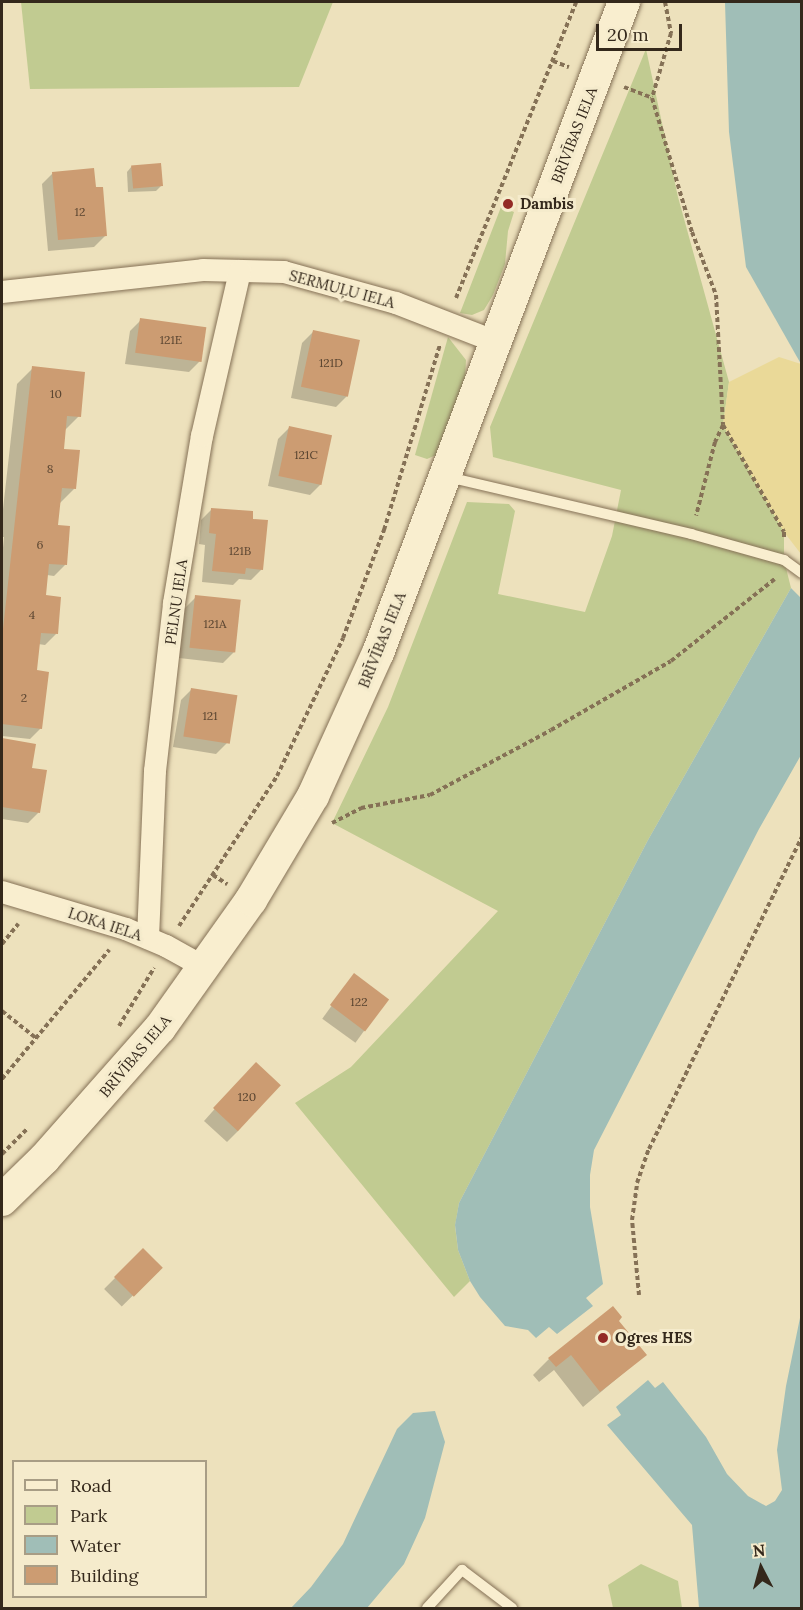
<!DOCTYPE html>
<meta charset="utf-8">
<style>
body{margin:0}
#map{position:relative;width:803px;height:1610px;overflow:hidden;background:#ede1bc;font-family:Lora,serif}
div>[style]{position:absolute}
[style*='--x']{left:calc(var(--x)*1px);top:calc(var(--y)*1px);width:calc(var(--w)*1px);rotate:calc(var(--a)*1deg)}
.green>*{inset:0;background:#c1cb91}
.sand>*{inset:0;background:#ead998}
.water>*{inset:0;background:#a0beb7}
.shadow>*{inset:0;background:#0003;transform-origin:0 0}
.building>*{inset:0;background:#cc9c72;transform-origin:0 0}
.path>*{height:4px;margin-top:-2px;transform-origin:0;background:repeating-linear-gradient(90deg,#857156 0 4.5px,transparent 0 7.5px)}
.roads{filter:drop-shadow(0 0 2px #857156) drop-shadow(0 0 2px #857156)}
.lane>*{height:10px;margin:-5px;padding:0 5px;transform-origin:5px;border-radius:5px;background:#f9eecf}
.street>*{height:22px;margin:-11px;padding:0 11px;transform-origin:11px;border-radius:11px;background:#f9eecf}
.secondary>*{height:32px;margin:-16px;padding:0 16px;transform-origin:16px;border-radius:16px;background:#f9eecf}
.dots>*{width:16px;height:16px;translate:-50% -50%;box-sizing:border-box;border:3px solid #f5ebcc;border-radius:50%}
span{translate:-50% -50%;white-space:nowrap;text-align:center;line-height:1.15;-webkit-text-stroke:6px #f5ebcc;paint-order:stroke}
.number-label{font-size:12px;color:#5a4531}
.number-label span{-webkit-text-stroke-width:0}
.street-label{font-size:15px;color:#34281b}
.poi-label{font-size:15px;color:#34281b;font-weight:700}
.left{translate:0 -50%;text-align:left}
.frame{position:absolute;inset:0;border:3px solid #34281b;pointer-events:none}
.legend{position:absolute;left:12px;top:1460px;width:195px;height:138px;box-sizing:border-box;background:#f5ebcc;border:2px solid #a89d85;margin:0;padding:8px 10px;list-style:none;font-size:18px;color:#34281b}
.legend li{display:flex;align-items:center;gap:12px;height:30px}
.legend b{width:30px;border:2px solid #a89d85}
.north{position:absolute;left:731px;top:1538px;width:60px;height:60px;-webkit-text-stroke:4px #f5ebcc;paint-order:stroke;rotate:354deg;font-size:16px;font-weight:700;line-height:24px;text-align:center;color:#34281b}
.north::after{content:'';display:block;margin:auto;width:21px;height:27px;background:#34281b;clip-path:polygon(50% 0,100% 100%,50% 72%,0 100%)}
.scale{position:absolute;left:596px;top:24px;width:86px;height:27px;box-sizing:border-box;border:3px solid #34281b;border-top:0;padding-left:8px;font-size:18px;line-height:21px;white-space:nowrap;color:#34281b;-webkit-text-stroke:4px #f5ebcc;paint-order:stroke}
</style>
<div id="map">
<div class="green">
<div style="clip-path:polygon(21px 2px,333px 2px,299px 87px,30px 89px)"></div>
<div style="clip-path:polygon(646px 49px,678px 197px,729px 382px,723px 425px,784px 532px,784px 560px,791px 588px,648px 840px,459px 1203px,455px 1226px,458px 1250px,470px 1281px,454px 1297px,295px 1103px,351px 1067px,498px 911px,332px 823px,388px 707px,467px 502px,509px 504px,515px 511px,498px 594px,585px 612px,612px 536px,621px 490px,493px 457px,490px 427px)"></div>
<div style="clip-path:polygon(501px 207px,514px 212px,508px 231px,505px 264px,493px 295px,484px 310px,472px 315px,460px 313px)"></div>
<div style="clip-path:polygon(448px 337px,466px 360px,465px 378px,436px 455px,427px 459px,415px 455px)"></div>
<div style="clip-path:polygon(641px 1564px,678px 1581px,682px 1608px,613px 1608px,608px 1585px)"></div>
</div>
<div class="sand">
<div style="clip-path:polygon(779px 357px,801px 364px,801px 554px,784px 532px,723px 425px,729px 382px)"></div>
</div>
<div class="water">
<div style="clip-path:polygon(725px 2px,801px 2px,801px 364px,746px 267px,729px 132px)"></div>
<div style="clip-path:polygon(791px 588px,801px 598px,801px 755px,759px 829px,594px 1150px,590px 1175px,590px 1207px,603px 1284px,586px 1298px,593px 1306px,557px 1334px,549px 1327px,536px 1338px,528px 1330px,505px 1326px,480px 1297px,470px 1281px,458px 1250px,455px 1225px,459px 1203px,648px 840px)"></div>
<div style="clip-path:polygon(801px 1313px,801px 1608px,699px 1608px,692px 1525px,607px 1425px,621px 1415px,616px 1407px,648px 1380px,655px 1388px,663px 1382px,706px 1437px,727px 1474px,748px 1496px,766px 1506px,775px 1501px,782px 1490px,777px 1450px,786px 1386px)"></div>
<div style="clip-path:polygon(435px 1411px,445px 1442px,425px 1518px,404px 1564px,367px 1608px,291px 1608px,311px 1587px,343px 1544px,397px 1429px,413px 1413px)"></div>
</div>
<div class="shadow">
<div style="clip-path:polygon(132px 166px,161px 186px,156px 191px,128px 192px,127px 172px)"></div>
<div style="clip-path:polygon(53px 173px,94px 189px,105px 236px,94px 247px,48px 251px,42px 184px)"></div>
<div style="clip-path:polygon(141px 320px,200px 361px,189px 372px,125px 364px,130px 331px)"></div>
<div style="clip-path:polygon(313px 332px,347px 396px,336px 407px,291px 398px,302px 343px)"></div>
<div style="clip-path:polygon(33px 368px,79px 416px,64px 431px,62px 450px,74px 489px,58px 505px,56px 526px,65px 565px,54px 576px,47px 575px,45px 597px,56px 634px,45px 645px,38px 644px,36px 672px,41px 728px,30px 739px,2px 736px,2px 558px,4px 537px,2px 537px,2px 518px,17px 384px)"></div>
<div style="clip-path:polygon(289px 428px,321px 484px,310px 495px,268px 486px,278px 439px)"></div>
<div style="clip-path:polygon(212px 509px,262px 569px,251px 580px,239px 579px,233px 585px,202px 582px,205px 545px,199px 544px,201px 520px)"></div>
<div style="clip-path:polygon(196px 597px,234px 652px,223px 663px,179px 658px,185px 608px)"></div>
<div style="clip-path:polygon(192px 689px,227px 743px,216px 754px,173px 747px,181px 700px)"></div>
<div style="clip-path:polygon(2px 740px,34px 745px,30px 769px,39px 812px,28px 823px,2px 819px)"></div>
<div style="left:354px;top:975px;width:41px;height:54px;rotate:36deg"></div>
<div style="clip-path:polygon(245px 1075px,238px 1131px,227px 1142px,204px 1121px)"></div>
<div style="left:143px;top:1250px;width:25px;height:55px;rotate:45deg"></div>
<div style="clip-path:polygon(618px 1321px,645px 1355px,583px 1407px,554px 1370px,539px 1382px,533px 1375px,549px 1359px)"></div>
</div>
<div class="building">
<div style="left:161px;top:163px;width:23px;height:30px;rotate:85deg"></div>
<div style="clip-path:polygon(94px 168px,96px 187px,103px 187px,107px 236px,58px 240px,52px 172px)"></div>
<div style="left:140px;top:318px;width:67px;height:35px;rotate:8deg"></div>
<div style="left:313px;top:330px;width:48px;height:58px;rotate:12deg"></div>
<div style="clip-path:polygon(32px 366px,85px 372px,81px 417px,67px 416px,64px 449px,80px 450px,76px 489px,62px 488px,58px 525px,70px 526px,67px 565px,49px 564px,46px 595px,61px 597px,58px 634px,41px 633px,37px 670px,49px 672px,42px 729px,2px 724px,2px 638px)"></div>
<div style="left:289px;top:426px;width:44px;height:51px;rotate:12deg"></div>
<div style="clip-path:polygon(211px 508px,253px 511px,253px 519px,268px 520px,263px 570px,246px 568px,245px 574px,212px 571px,216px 534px,209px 533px)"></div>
<div style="left:195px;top:595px;width:46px;height:53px;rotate:6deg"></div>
<div style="left:191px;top:688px;width:47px;height:49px;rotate:9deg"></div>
<div style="clip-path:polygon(2px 738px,36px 744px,32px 768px,47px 770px,40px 813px,2px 807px)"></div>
<div style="left:354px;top:973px;width:44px;height:40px;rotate:37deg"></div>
<div style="left:256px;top:1062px;width:34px;height:63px;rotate:43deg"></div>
<div style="left:143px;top:1248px;width:28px;height:41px;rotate:45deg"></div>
<div style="clip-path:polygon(613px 1306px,622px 1317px,619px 1321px,647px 1355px,600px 1392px,571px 1355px,556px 1367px,548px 1358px)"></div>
</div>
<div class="path">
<div style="--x:665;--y:2;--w:32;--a:79"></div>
<div style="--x:671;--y:33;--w:68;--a:106.3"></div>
<div style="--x:652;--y:98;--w:140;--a:73.4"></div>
<div style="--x:692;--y:232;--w:67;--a:69.1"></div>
<div style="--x:716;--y:295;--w:130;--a:86.9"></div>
<div style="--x:723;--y:425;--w:19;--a:115"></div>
<div style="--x:715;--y:442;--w:76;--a:104.4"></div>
<div style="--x:553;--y:61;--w:17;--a:21"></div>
<div style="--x:624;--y:87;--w:30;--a:21"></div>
<div style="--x:456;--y:298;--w:319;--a:-67.9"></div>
<div style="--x:723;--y:425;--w:123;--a:60.3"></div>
<div style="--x:784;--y:532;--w:8;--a:90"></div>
<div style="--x:332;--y:823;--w:33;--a:-27"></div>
<div style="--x:361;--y:808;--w:70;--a:-10.7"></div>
<div style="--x:430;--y:795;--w:137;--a:-28.2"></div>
<div style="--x:551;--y:730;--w:138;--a:-29.9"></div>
<div style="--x:671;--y:661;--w:132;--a:-38.3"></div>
<div style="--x:213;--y:875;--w:17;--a:33"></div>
<div style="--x:179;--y:926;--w:179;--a:-56.8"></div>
<div style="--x:277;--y:776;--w:153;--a:-64.4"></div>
<div style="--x:343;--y:638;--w:116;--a:-69.2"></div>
<div style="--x:384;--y:530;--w:193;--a:-73.2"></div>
<div style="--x:2;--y:944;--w:26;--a:-51"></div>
<div style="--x:2;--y:1011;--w:43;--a:38.5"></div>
<div style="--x:119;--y:1026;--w:68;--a:-58.9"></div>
<div style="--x:2;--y:1079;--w:168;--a:-50.3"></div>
<div style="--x:2;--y:1154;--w:37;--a:-45"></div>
<div style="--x:639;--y:1295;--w:75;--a:-95.3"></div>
<div style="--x:632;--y:1220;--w:37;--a:-82"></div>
<div style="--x:637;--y:1183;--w:36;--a:-71"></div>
<div style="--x:649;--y:1149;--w:347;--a:-63.9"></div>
</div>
<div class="roads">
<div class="lane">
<div style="--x:448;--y:477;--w:250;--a:13.2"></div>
<div style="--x:691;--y:534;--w:97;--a:15.6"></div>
<div style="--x:784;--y:560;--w:22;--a:36"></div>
<div style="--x:427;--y:1608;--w:52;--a:-47.4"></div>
<div style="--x:462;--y:1570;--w:63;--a:37.2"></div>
</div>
<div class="street">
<div style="--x:2;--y:292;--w:202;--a:-6.2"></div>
<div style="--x:203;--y:270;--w:81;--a:1.4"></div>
<div style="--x:284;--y:272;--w:116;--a:15.5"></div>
<div style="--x:396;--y:303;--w:107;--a:21.3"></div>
<div style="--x:2;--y:892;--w:129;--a:16.6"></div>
<div style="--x:126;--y:929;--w:43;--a:23"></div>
<div style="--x:166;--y:946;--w:43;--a:28.9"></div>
<div style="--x:148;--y:938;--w:167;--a:-87.6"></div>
<div style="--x:155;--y:771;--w:169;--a:-83.5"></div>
<div style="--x:174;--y:603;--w:169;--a:-80.5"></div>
<div style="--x:202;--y:436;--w:169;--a:-77"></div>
</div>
<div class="secondary">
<div style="--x:2;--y:1200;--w:59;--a:-44.3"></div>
<div style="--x:44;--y:1159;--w:175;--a:-48.5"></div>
<div style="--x:160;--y:1028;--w:157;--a:-54.6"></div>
<div style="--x:251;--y:900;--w:121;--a:-59.2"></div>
<div style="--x:313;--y:796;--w:157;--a:-65.6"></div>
<div style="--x:378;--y:653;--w:696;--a:-69.3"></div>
</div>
</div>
<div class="dots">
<div style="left:508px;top:204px;background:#932b26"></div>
<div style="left:603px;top:1338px;background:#932b26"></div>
</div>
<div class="number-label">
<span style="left:80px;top:212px">12</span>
<span style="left:171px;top:340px">121E</span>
<span style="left:331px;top:363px">121D</span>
<span style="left:56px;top:394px">10</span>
<span style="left:306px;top:455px">121C</span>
<span style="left:50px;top:469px">8</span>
<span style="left:40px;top:545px">6</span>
<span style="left:240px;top:551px">121B</span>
<span style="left:32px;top:615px">4</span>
<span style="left:215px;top:624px">121A</span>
<span style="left:24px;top:698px">2</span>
<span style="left:210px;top:716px">121</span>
<span style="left:359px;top:1002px">122</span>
<span style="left:247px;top:1097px">120</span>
</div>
<div class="street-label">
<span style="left:574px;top:135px;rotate:-69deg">BRĪVĪBAS IELA</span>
<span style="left:342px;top:289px;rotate:15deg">SERMUĻU IELA</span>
<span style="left:176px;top:602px;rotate:-82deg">PELNU IELA</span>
<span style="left:382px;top:640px;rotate:-68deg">BRĪVĪBAS IELA</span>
<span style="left:105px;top:924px;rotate:18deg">LOKA IELA</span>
<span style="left:135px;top:1056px;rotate:-50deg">BRĪVĪBAS IELA</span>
</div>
<div class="poi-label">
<span class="left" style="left:520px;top:204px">Dambis</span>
<span class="left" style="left:615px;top:1338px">Ogres HES</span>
</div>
<div class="frame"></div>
<ul class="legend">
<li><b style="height:8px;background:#f9eecf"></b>Road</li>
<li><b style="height:16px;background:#c1cb91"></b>Park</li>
<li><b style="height:16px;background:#a0beb7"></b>Water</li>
<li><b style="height:16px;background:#cc9c72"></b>Building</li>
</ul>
<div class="north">N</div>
<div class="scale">20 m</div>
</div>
